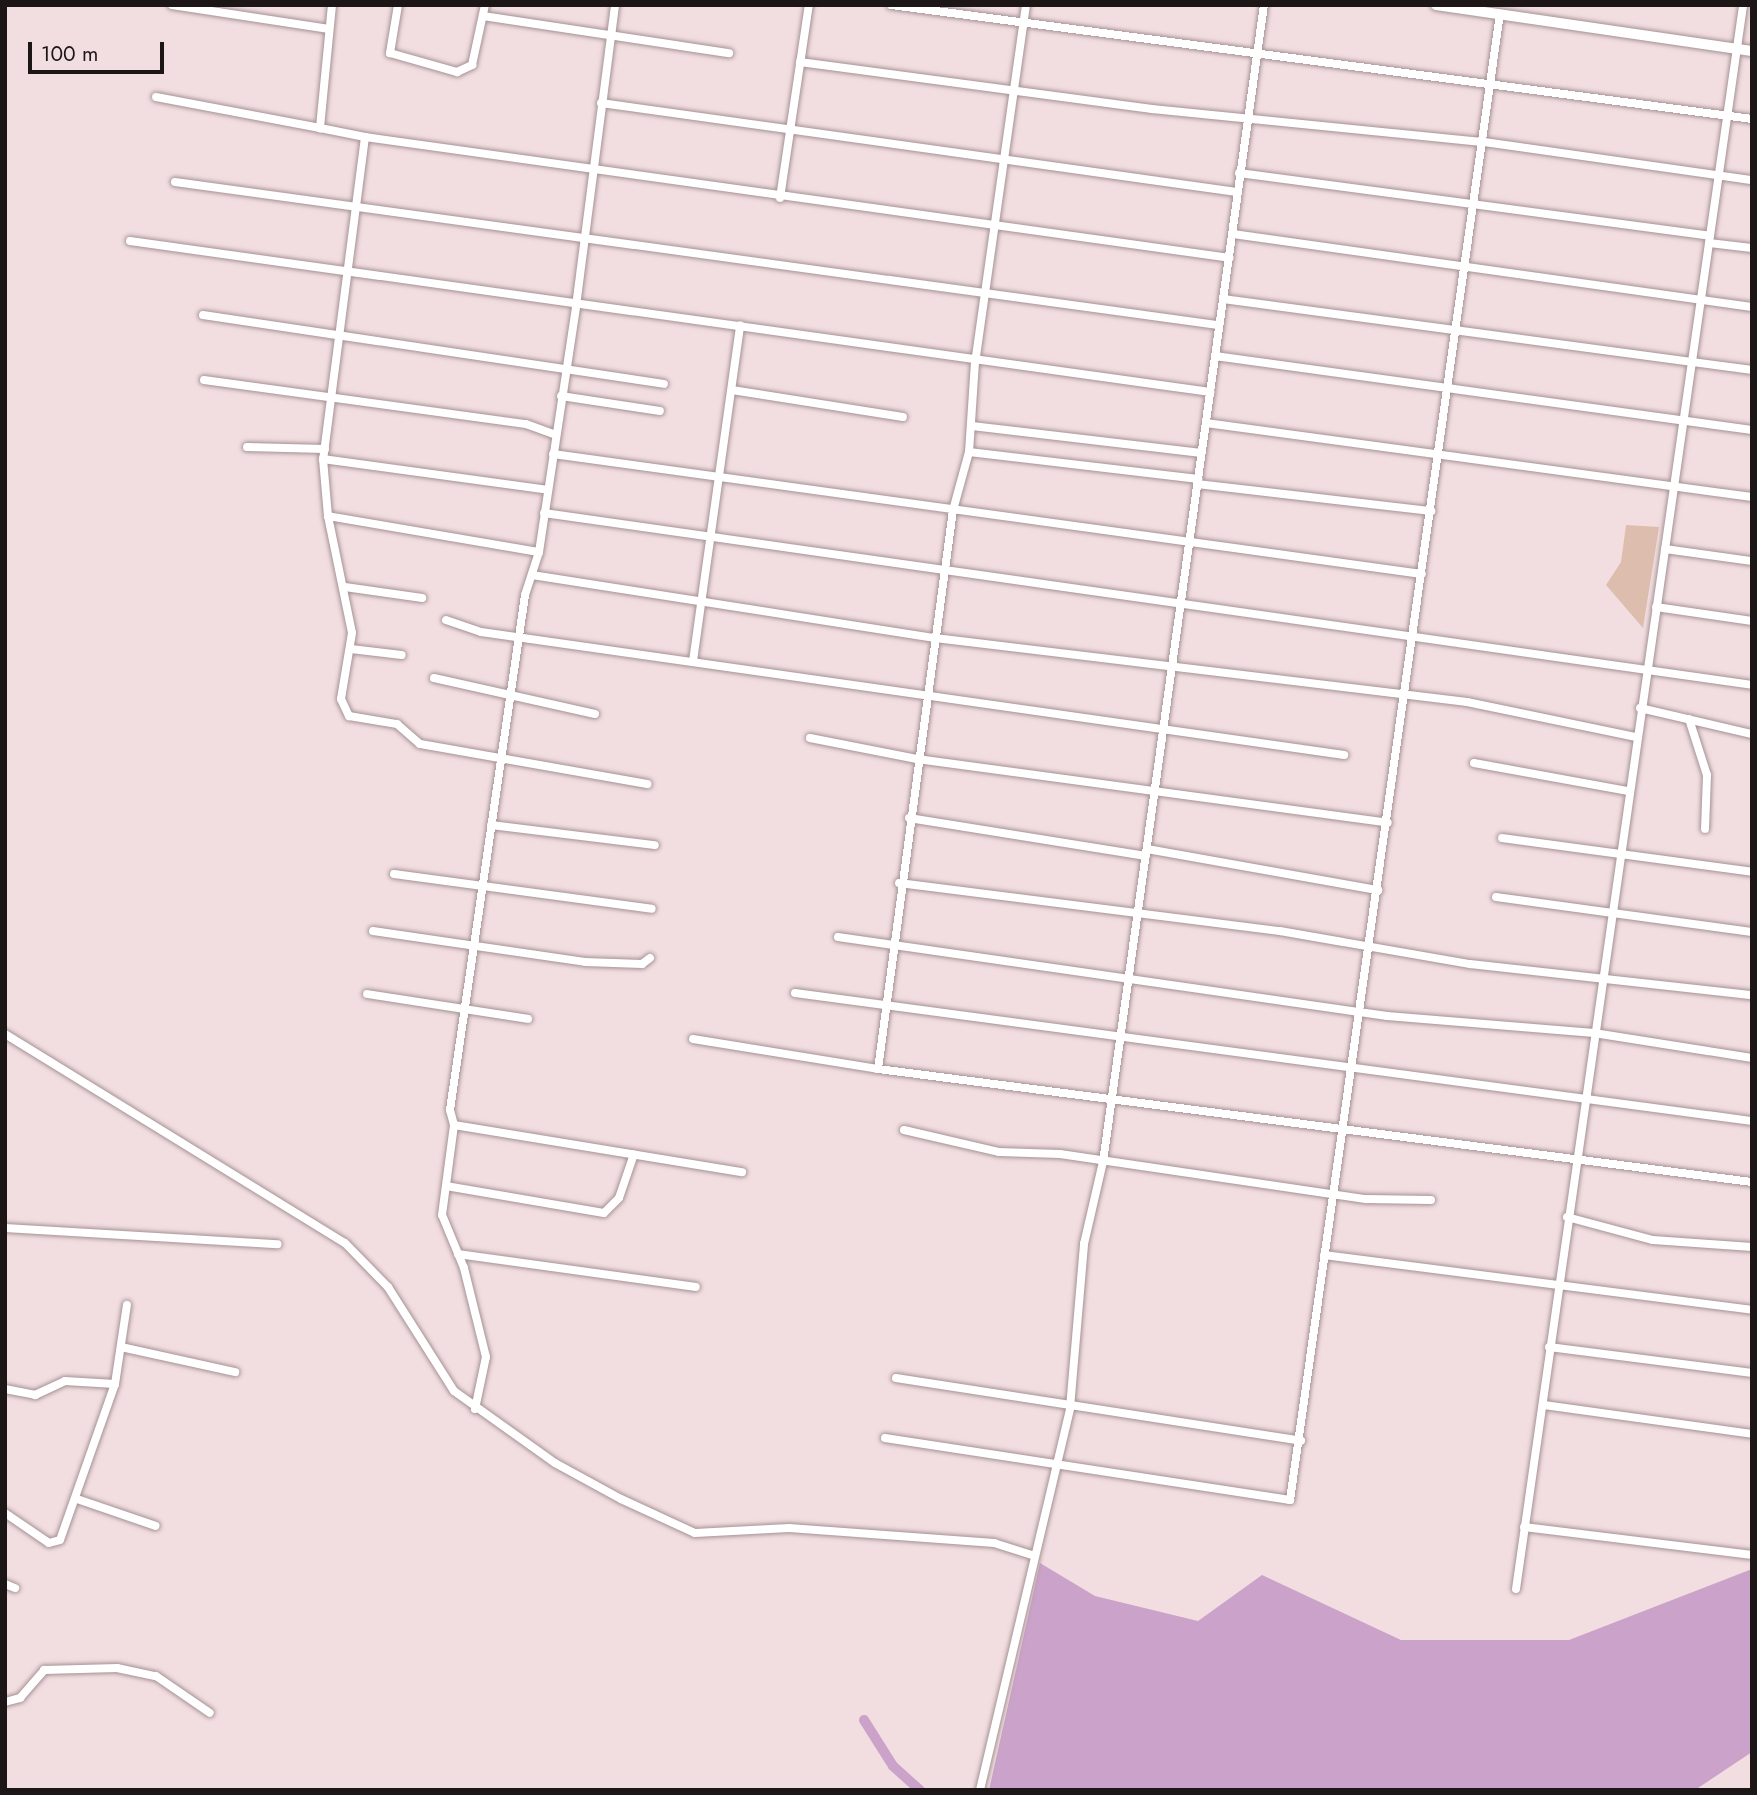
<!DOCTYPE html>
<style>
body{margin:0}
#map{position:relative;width:1757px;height:1795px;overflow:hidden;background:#f2dee0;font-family:Jost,sans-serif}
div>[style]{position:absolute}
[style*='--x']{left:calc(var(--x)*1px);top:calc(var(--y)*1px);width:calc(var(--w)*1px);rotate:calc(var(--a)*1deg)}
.green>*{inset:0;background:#ddbeae}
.water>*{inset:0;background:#cba3ca}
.canal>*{height:10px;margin:-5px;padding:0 5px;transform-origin:5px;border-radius:5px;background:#cba3ca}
.roads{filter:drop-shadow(0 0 2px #a59294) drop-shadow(0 0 2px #a59294)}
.minor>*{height:8px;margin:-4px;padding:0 4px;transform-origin:4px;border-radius:4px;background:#fff}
.secondary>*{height:10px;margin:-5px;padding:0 5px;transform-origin:5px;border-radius:5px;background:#fff}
span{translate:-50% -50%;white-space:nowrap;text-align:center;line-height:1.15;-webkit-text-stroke:5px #f2dee0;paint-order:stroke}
.frame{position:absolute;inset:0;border:7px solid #1c1617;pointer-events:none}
.scale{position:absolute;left:28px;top:42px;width:136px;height:32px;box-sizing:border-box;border:4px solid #1c1617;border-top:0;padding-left:9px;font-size:21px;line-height:24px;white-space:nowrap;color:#1c1617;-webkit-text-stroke:5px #f2dee0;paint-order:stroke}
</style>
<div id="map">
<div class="green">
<div style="clip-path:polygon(1626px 525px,1659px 527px,1643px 628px,1606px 585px,1621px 562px)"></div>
</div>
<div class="water">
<div style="clip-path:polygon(1040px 1563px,1095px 1596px,1198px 1621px,1262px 1575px,1401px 1640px,1569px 1640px,1752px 1569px,1752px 1752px,1695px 1790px,989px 1790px)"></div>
</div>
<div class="canal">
<div style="--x:864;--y:1720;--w:54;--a:57.8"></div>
<div style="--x:893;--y:1766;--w:36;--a:42"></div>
</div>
<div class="roads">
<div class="minor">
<div style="--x:172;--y:5;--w:159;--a:8.7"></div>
<div style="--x:332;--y:5;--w:124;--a:95.6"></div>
<div style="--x:320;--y:128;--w:46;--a:11.3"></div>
<div style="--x:365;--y:137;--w:325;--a:97.4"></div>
<div style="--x:323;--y:459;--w:57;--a:85"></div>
<div style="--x:328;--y:516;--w:214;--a:9.7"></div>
<div style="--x:398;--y:5;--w:49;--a:99.5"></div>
<div style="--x:390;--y:53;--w:70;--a:15.8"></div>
<div style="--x:457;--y:72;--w:17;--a:-25"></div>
<div style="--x:472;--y:65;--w:61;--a:-77.8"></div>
<div style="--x:891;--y:5;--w:869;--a:7.54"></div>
<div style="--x:1026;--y:5;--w:361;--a:98.1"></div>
<div style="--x:975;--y:362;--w:90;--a:93.8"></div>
<div style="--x:969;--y:452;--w:60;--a:105.4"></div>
<div style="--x:953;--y:510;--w:564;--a:97.64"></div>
<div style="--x:878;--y:1069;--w:881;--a:7.37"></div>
<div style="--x:483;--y:16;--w:249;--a:8.6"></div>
<div style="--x:800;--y:62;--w:355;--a:7.6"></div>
<div style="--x:1152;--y:109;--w:334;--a:5.7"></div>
<div style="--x:1484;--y:142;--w:271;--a:8.1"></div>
<div style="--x:156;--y:97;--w:167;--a:10.7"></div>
<div style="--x:601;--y:103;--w:642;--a:7.97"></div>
<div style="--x:365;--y:137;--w:873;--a:7.96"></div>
<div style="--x:1239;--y:173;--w:475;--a:7.6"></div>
<div style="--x:175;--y:182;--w:1053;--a:7.81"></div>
<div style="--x:780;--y:198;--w:195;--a:-81.5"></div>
<div style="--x:1233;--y:234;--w:524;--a:8.01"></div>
<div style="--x:130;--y:241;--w:1091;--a:7.96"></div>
<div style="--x:1709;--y:243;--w:43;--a:6.6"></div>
<div style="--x:1223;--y:299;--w:534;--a:7.64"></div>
<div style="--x:203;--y:315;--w:466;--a:8.5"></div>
<div style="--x:1215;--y:356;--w:542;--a:7.85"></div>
<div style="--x:204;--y:380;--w:325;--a:7.8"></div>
<div style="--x:526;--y:424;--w:32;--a:20"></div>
<div style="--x:732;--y:390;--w:173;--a:9"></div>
<div style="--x:561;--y:396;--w:100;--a:8.6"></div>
<div style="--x:1206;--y:423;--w:551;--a:7.72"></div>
<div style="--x:972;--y:426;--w:231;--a:6.7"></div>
<div style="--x:247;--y:447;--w:78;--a:1.5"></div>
<div style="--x:969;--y:452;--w:231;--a:6.7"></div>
<div style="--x:553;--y:454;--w:877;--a:7.86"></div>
<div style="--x:323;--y:459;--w:227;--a:7.8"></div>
<div style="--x:1197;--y:484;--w:236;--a:6.6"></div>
<div style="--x:544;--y:513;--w:1220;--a:8.1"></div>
<div style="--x:328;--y:516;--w:119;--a:78.4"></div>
<div style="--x:352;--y:633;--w:67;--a:99.5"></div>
<div style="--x:341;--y:699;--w:19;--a:65"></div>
<div style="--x:349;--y:716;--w:49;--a:9.5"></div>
<div style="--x:397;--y:724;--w:30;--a:41"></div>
<div style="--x:420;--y:744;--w:231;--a:10"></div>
<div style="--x:1665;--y:549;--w:88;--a:7.9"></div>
<div style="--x:532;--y:575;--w:408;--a:8.9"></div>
<div style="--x:935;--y:638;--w:536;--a:6.86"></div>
<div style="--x:1467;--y:702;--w:173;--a:11.7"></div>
<div style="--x:345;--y:587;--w:78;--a:8.1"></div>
<div style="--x:1656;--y:607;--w:97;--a:8.3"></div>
<div style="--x:446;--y:620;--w:37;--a:19"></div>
<div style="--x:481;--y:632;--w:872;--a:8.11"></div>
<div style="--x:351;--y:649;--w:51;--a:6.7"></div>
<div style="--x:693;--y:661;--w:339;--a:-82"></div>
<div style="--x:434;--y:678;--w:165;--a:12.6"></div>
<div style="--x:1640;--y:708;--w:115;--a:13.1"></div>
<div style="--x:1689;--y:719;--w:59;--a:72.2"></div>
<div style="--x:1707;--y:775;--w:54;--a:92.1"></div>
<div style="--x:810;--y:738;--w:109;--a:11.1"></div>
<div style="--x:917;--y:759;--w:475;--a:7.7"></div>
<div style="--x:1474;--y:763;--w:157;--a:10.3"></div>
<div style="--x:909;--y:818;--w:240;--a:9.1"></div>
<div style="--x:491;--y:825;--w:165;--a:7"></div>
<div style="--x:1502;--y:838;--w:252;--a:7.7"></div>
<div style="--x:1147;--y:849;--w:235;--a:10.1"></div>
<div style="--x:394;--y:874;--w:260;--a:7.7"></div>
<div style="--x:899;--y:883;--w:384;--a:7.2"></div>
<div style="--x:1280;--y:931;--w:193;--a:9.9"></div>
<div style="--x:1470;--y:964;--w:284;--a:6.3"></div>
<div style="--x:1496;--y:897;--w:258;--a:7.8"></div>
<div style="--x:373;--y:931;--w:214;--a:8.3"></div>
<div style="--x:585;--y:962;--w:57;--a:2"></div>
<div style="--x:642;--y:964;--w:10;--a:-37"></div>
<div style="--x:838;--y:937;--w:555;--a:8.19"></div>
<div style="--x:1387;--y:1016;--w:208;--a:4.7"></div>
<div style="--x:1594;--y:1033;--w:160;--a:9"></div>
<div style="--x:795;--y:993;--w:966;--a:7.62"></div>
<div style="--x:367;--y:994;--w:163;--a:8.8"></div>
<div style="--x:5;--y:1034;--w:399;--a:31.6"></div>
<div style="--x:345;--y:1243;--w:62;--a:45.7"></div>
<div style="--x:388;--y:1287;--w:123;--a:57.6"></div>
<div style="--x:454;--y:1391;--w:124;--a:35.5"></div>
<div style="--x:555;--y:1463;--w:75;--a:28.6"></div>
<div style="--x:621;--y:1499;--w:81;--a:24.7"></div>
<div style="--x:695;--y:1533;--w:94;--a:-3"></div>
<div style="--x:789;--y:1528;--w:206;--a:4.2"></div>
<div style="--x:994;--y:1543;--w:43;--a:17.6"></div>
<div style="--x:693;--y:1039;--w:187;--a:9.2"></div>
<div style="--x:454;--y:1125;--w:292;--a:9.3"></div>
<div style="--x:904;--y:1130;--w:98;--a:13"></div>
<div style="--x:999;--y:1152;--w:61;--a:1.9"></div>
<div style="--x:1060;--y:1154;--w:309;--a:8.4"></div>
<div style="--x:1366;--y:1199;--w:65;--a:0.9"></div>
<div style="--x:446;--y:1186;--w:160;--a:9.7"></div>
<div style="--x:604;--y:1213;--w:21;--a:-45"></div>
<div style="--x:619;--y:1198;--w:46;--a:-71.2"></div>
<div style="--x:1567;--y:1217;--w:89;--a:15"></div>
<div style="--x:1653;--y:1240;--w:99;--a:4"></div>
<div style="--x:5;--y:1228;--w:273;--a:3.4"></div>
<div style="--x:458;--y:1254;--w:240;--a:7.9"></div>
<div style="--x:1324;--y:1255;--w:432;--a:7.3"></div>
<div style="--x:121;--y:1347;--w:117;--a:12.4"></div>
<div style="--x:1549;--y:1347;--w:205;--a:7.3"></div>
<div style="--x:896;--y:1378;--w:410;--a:8.8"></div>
<div style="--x:5;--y:1389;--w:31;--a:11"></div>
<div style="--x:35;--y:1395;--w:33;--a:-25"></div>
<div style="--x:65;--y:1381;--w:50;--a:3.4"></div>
<div style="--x:1544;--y:1405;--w:210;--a:7.9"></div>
<div style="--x:475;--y:1409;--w:53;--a:-78.1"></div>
<div style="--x:486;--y:1357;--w:92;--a:-103.9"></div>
<div style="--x:464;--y:1268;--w:57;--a:-112.5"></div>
<div style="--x:442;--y:1215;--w:91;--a:-82.4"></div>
<div style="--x:454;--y:1125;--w:16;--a:-105"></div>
<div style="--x:450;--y:1110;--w:520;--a:-81.71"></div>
<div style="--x:525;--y:595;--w:45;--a:-72"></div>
<div style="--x:539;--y:552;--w:249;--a:-81.4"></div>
<div style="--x:576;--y:306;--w:304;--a:-82.6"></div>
<div style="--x:885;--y:1438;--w:410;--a:8.7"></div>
<div style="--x:1290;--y:1500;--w:1501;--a:-81.96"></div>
<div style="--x:77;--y:1499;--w:83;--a:18.9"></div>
<div style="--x:5;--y:1513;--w:53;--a:34.3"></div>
<div style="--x:49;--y:1543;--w:11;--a:-15"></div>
<div style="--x:60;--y:1540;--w:165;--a:-70.6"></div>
<div style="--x:115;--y:1384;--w:80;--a:-81.4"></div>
<div style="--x:1524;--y:1527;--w:230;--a:7"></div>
<div style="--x:5;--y:1584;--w:11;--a:22"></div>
<div style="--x:1516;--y:1589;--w:1600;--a:-81.84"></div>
<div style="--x:5;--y:1702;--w:16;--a:-15"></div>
<div style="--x:20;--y:1698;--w:37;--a:-49"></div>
<div style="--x:44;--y:1670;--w:73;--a:-1.6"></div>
<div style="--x:117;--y:1668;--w:40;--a:12"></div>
<div style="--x:156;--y:1676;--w:65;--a:34.4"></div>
<div style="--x:980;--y:1790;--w:392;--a:-76.7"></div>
<div style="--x:1070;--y:1408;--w:165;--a:-85.1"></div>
<div style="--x:1084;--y:1244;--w:84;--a:-77"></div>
<div style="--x:1103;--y:1162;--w:1168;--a:-82.08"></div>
</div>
<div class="secondary">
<div style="--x:1436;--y:5;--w:319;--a:8.3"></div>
</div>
</div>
<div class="frame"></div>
<div class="scale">100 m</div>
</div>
